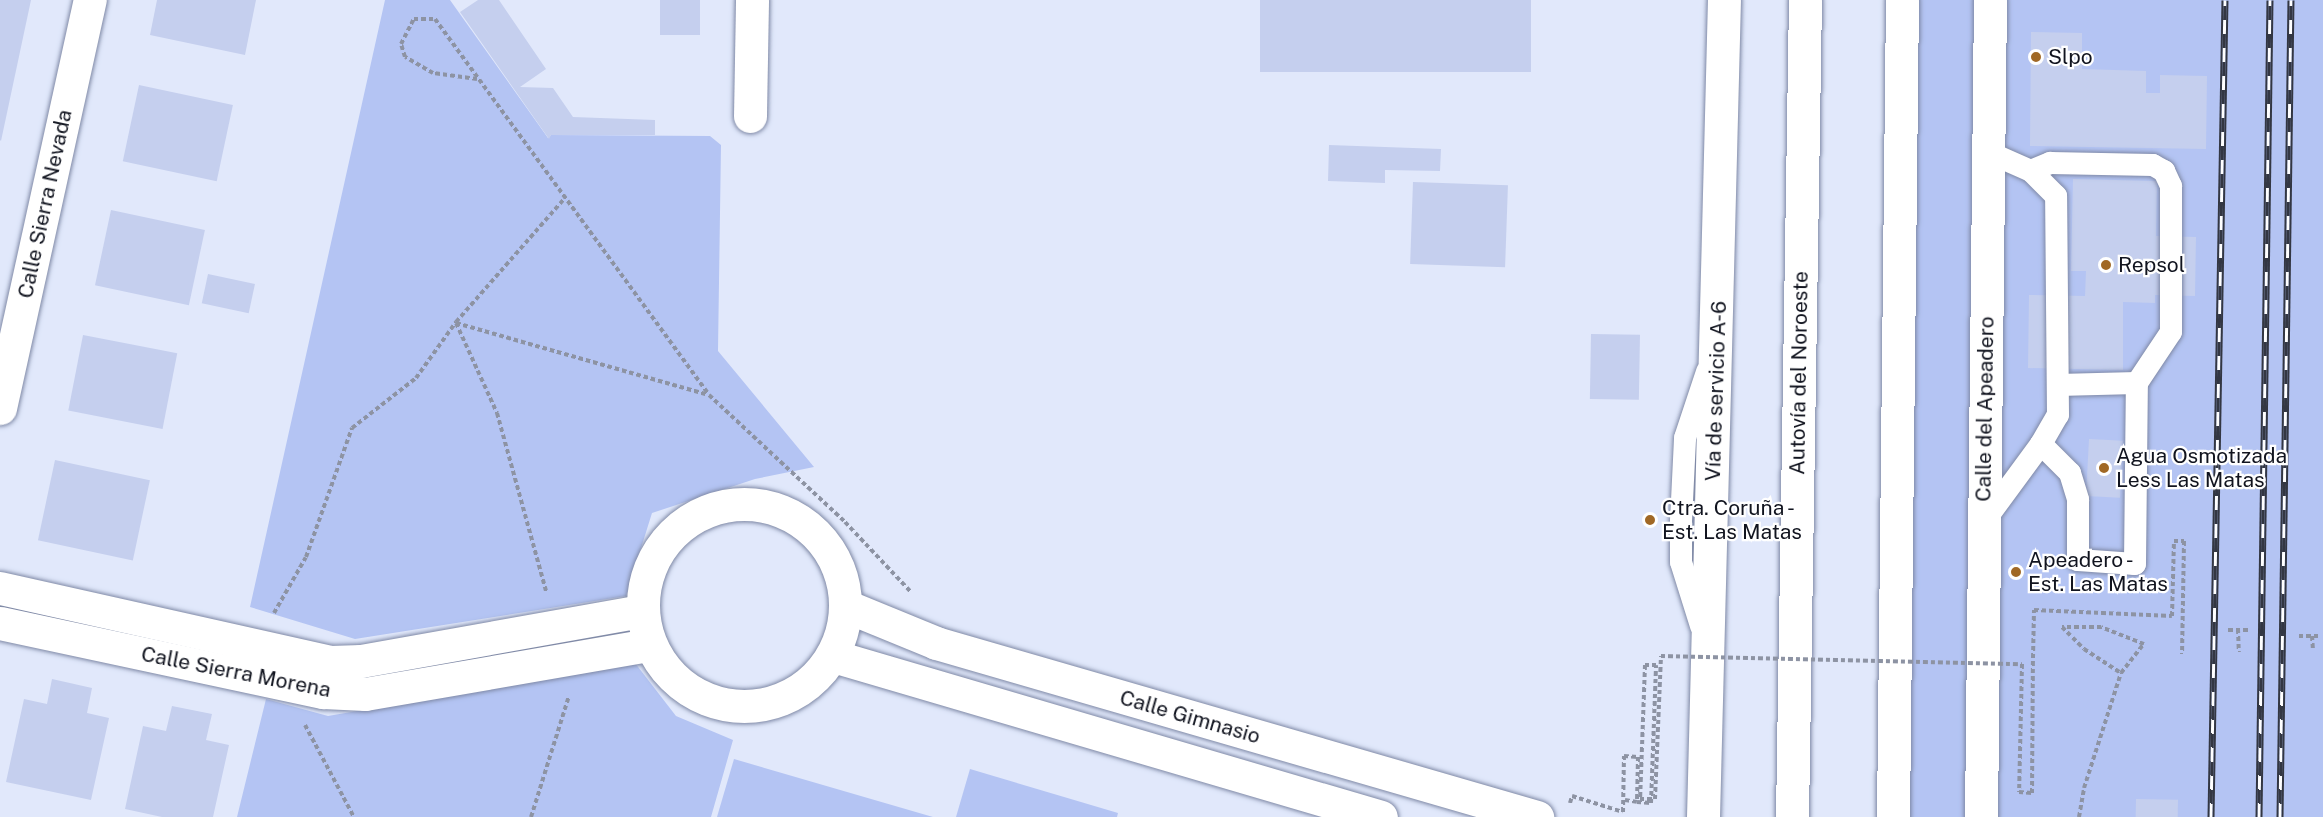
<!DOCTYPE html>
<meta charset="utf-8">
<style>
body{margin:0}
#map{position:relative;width:2323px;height:817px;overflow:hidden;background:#e1e8fb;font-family:"Public Sans",sans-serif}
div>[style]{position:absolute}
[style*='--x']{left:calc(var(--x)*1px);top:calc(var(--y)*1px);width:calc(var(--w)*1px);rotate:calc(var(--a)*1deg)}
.green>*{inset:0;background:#b4c4f3;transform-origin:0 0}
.building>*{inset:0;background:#c5cfee;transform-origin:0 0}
.path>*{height:4px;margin-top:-2px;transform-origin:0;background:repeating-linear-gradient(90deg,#8d93a3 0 4.5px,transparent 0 7.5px)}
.roads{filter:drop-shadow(0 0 2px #7f89a6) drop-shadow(0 0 2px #7f89a6)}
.service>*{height:22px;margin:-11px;padding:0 11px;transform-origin:11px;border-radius:11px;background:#fff}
.minor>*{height:33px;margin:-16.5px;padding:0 16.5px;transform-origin:16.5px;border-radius:16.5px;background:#fff}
.minor>.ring{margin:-16.5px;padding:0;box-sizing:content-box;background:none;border:33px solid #fff;border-radius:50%}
.tertiary>*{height:33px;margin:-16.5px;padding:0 16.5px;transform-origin:16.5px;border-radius:16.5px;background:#fff}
.motorway>*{height:33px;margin:-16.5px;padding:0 16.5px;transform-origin:16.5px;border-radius:16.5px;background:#fff}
.rail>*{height:7px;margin-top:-3.5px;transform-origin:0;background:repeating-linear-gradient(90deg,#fff 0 14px,#333743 0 28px);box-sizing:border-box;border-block:2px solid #333743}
.path-bridge>*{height:4px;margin-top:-2px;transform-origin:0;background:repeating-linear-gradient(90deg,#8d93a3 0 4.5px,transparent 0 7.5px)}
.dots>*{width:16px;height:16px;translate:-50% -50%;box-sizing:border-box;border:3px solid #fff;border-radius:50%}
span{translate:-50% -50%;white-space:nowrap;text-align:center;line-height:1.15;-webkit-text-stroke:4.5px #fff;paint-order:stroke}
.poi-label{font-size:21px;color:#11141f}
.left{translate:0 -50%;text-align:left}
.street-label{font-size:21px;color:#11141f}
</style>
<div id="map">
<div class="green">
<div style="clip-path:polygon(385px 0,450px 0,548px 138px,551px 135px,710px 136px,721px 145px,718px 351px,814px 467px,755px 479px,652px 513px,626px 596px,355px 639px,250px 607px)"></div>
<div style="left:1902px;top:0;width:421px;height:817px"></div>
<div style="clip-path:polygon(635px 663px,676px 716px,733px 740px,711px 817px,237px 817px,266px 699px,328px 716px)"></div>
<div style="clip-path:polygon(734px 759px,933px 817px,717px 817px)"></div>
<div style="clip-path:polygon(970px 769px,1118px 813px,1117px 817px,956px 817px)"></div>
</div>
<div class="building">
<div style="clip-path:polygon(0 0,31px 0,1px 141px,0 140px)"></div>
<div style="clip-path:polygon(157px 0,256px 0,245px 55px,150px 35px)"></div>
<div style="clip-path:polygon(478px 0,499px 0,546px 69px,520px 87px,553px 88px,573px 117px,655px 120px,655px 135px,551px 135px,549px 139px,460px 12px)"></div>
<div style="left:660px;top:0;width:40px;height:35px"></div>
<div style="left:1260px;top:0;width:271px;height:72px"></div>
<div style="clip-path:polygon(2031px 32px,2082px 33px,2082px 69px,2146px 71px,2146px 93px,2160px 93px,2160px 75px,2207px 76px,2206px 149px,2030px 146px)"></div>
<div style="left:139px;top:85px;width:96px;height:78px;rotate:12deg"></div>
<div style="clip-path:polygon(1329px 145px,1441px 149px,1440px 171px,1385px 170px,1385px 183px,1328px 181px)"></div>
<div style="clip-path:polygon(2073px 179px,2157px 181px,2156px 236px,2196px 237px,2195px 296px,2155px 295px,2155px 303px,2123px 302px,2123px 370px,2028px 368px,2029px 295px,2085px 296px,2086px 271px,2071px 271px)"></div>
<div style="left:1413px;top:182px;width:95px;height:82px;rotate:2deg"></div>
<div style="left:111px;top:210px;width:96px;height:77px;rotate:12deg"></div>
<div style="left:208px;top:274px;width:48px;height:30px;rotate:12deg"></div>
<div style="left:1591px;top:334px;width:49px;height:65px;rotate:1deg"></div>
<div style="left:83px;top:335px;width:96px;height:77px;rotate:11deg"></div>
<div style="left:2089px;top:439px;width:34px;height:57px;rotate:3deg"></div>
<div style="left:55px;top:460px;width:97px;height:82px;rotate:12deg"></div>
<div style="clip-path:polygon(52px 679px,92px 688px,87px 713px,109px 718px,91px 800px,6px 782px,24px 699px,47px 704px)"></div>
<div style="clip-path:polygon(172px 706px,212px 714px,206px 740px,229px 745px,213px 817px,162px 817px,125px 809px,143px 726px,166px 731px)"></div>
<div style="left:2136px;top:799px;width:42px;height:18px;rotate:1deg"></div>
</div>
<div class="path">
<div style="--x:477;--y:79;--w:44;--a:-172.2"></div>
<div style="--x:433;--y:73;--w:32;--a:-150"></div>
<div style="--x:405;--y:57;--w:14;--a:-107"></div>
<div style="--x:401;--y:44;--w:28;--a:-63"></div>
<div style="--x:414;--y:19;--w:21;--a:0"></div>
<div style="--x:435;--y:19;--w:465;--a:53.9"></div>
<div style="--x:709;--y:395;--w:186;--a:43"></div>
<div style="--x:845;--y:522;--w:96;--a:46.7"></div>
<div style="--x:456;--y:323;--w:99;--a:65.5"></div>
<div style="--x:497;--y:413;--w:185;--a:74.6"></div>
<div style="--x:456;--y:323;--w:262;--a:15.9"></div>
<div style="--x:274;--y:613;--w:64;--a:-60.3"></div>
<div style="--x:306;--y:557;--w:137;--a:-70.4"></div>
<div style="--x:352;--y:428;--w:81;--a:-38"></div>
<div style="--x:416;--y:378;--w:69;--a:-54.5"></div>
<div style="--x:456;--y:322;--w:164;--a:-48.7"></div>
<div style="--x:2238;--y:629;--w:23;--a:88"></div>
<div style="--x:2228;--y:630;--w:20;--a:0"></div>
<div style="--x:2299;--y:636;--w:22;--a:0"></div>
<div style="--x:2312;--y:636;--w:15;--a:86"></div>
<div style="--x:2033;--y:658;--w:48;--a:-88.8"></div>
<div style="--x:2034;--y:610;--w:138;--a:2.5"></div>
<div style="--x:2172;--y:616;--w:75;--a:-88.5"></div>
<div style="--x:2174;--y:541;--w:10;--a:0"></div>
<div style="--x:2184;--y:541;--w:113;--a:91"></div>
<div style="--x:305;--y:725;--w:104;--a:62"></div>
<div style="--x:1625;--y:800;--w:12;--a:9"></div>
<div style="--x:1570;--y:803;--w:7;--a:-74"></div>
<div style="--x:1572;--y:796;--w:53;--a:17.4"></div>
<div style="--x:1623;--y:812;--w:56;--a:-89"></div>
<div style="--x:1624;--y:756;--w:14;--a:4"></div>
<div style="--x:1638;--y:757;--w:45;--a:91.3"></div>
<div style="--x:1637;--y:802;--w:14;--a:4"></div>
<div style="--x:1651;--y:803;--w:138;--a:-87.9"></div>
<div style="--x:531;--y:817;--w:127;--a:-72.6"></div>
<div style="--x:2079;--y:817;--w:29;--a:-80"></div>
<div style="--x:2084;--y:788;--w:121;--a:-72.2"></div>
<div style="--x:2121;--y:673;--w:37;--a:-52"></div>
<div style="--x:2144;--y:644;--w:46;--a:-158.4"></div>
<div style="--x:2101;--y:627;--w:39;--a:180"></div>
<div style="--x:2062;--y:627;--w:31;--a:45"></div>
<div style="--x:2084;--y:649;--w:44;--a:33"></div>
</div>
<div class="roads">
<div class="service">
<div style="--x:2031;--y:171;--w:21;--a:-23"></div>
<div style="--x:2050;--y:163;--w:103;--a:1.1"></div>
<div style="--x:2153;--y:165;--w:13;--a:29"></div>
<div style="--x:2164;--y:171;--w:17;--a:65"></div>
<div style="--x:2171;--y:186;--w:146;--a:90"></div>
<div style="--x:2171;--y:332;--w:61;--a:123.7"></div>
<div style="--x:2041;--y:444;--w:41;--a:45"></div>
<div style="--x:2070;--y:473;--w:28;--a:73"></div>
<div style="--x:2078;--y:500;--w:60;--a:90"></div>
<div style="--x:2078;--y:560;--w:57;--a:4"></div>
<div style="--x:2135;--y:564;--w:181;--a:-89.4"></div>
<div style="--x:2137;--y:383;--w:79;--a:178.5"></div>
<div style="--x:1983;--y:523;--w:98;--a:-53.7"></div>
<div style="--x:2041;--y:444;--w:34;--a:-60"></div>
<div style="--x:2058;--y:415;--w:219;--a:-90.5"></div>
<div style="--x:2056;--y:196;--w:35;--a:-135"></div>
<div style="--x:2031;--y:171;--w:47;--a:-156.2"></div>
<div style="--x:1701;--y:626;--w:67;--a:-107.4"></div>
<div style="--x:1681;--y:562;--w:41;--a:-90"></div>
<div style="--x:1681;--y:521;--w:83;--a:-87.2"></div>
<div style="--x:1685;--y:438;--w:70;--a:-71.6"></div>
</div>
<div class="minor">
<div style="--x:750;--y:116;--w:116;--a:-89"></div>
<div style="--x:0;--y:408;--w:418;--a:-77.6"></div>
<div class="ring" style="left:643px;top:504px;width:169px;height:169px"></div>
<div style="--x:0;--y:588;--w:338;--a:12.6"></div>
<div style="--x:330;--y:662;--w:31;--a:-2"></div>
<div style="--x:361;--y:661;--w:286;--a:-10.1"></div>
<div style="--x:846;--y:606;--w:97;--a:22.3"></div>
<div style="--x:936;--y:643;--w:626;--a:16.15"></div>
<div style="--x:0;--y:623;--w:330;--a:12.1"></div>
<div style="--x:323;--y:692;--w:42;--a:2.7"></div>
<div style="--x:365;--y:694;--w:289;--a:-9.8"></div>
<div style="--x:833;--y:656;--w:571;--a:16.37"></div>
</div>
<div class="tertiary">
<div style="--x:1703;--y:817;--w:817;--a:-88.53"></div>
<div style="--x:1981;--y:817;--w:817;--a:-89.37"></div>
</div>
<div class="motorway">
<div style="--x:1792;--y:817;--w:817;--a:-89.09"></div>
<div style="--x:1893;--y:817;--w:817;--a:-89.37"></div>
</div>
</div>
<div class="rail">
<div style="--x:2211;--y:817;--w:817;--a:-89.02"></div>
<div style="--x:2259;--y:817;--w:817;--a:-89.23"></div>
<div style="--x:2280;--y:817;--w:817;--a:-89.23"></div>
</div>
<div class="path-bridge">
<div style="--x:1656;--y:665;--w:11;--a:180"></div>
<div style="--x:1645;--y:665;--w:134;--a:92.1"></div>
<div style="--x:1640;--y:799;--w:15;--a:0"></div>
<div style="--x:1655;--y:799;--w:143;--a:-87.6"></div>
<div style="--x:1661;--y:656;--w:361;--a:1.3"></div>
<div style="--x:2022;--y:664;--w:128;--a:91.3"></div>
<div style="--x:2019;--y:792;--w:13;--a:4"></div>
<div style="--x:2032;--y:793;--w:135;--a:-89.6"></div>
</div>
<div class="dots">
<div style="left:2036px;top:57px;background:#a06825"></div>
<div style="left:2106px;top:265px;background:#a06825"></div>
<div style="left:2104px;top:468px;background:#a06825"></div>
<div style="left:1650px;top:520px;background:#a06825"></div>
<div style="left:2016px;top:572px;background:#a06825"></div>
</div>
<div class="poi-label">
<span class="left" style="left:2048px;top:57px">Slpo</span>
<span class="left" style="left:2118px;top:265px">Repsol</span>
<span class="left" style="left:2116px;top:468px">Agua Osmotizada<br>Less Las Matas</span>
<span class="left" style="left:1662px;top:520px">Ctra. Coruña -<br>Est. Las Matas</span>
<span class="left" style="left:2028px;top:572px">Apeadero -<br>Est. Las Matas</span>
</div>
<div class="street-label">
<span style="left:45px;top:204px;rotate:-78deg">Calle Sierra Nevada</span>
<span style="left:1799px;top:373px;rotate:-89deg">Autovía del Noroeste</span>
<span style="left:1716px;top:391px;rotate:-88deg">Vía de servicio A-6</span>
<span style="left:1985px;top:409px;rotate:-89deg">Calle del Apeadero</span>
<span style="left:236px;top:672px;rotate:11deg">Calle Sierra Morena</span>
<span style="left:1190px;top:717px;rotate:16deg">Calle Gimnasio</span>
</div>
</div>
